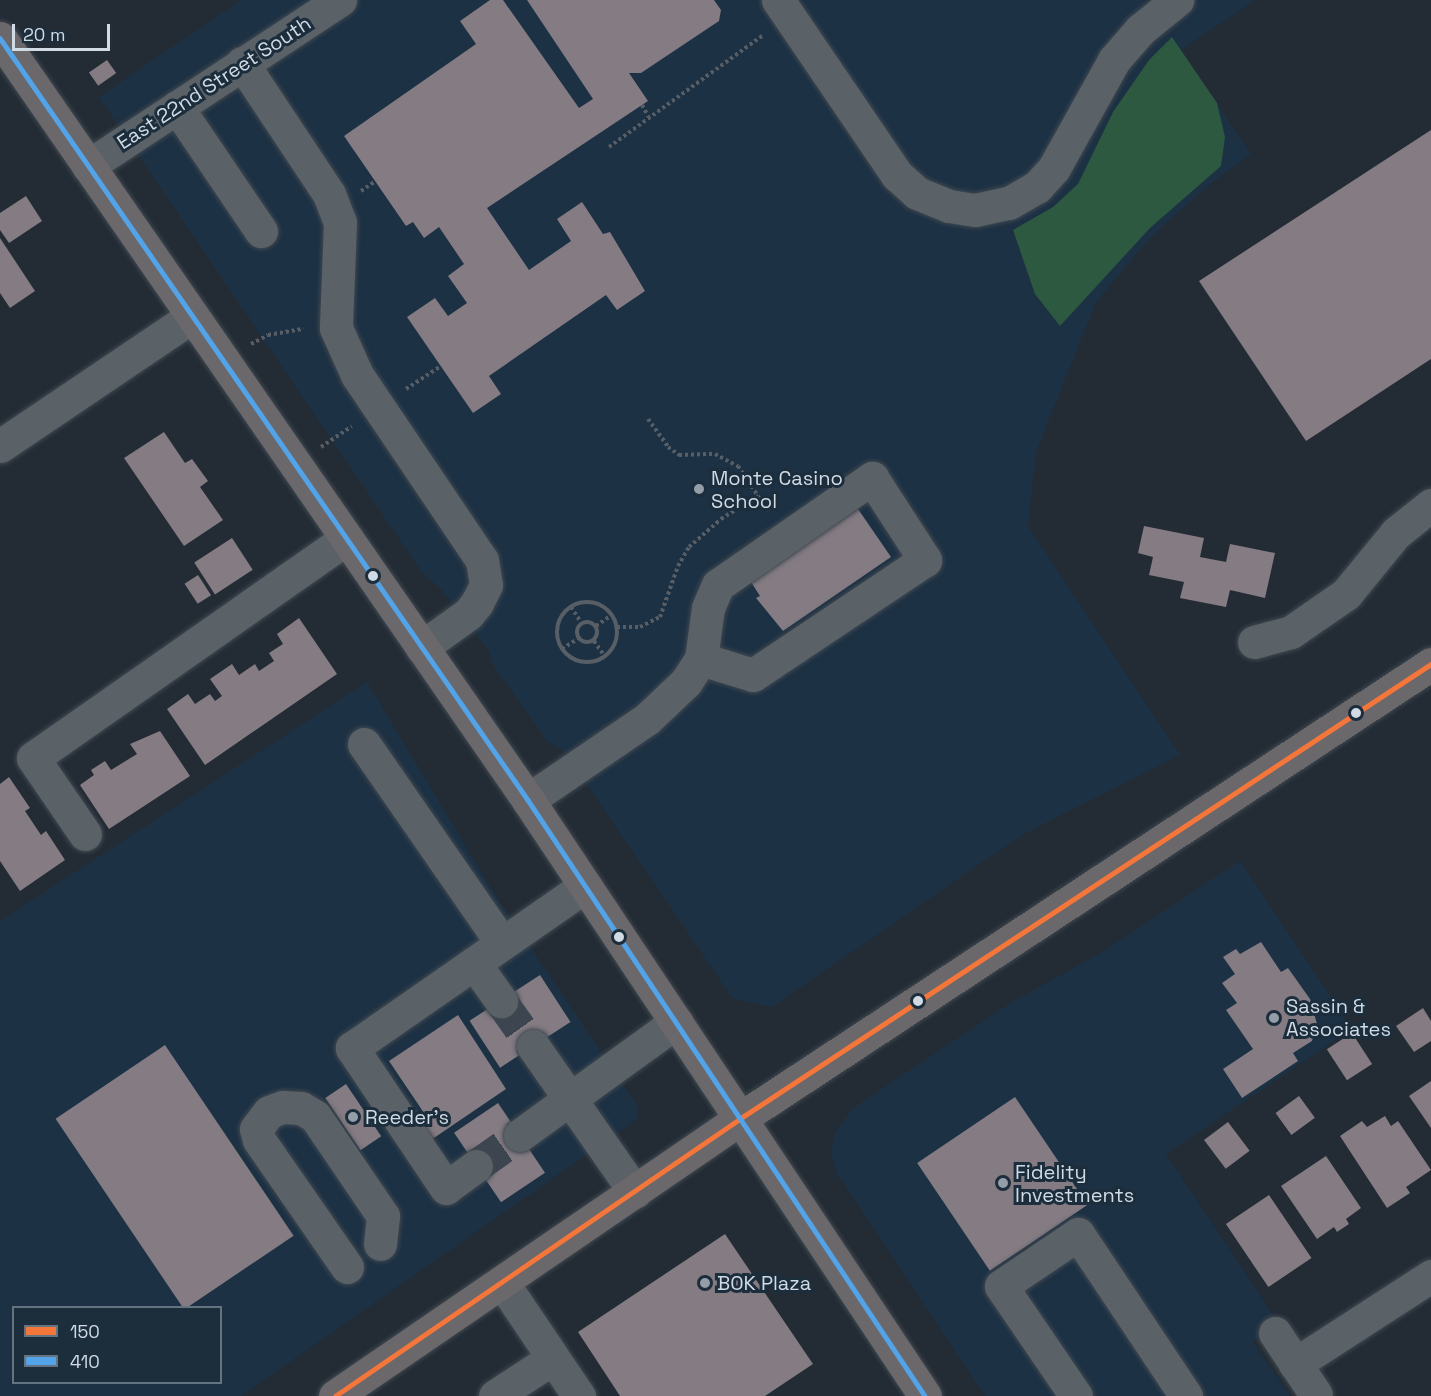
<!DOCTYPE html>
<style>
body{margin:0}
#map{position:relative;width:1431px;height:1396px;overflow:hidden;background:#232c35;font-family:"Space Grotesk",sans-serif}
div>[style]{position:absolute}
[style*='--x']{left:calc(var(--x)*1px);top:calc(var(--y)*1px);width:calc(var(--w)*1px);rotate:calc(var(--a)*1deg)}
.built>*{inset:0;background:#1c3144}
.green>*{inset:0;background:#2c593f}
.building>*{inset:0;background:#847b83;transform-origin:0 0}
.minor-tunnel>*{height:33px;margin-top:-16.5px;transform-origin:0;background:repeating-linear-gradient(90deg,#3d4650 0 33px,transparent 0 49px)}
.path>*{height:4px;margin-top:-2px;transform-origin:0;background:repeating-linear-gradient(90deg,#585e65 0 3px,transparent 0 6px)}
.path>.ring{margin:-2px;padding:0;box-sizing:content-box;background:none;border:4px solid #585e65;border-radius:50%}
.roads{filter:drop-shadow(0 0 2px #404850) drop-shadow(0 0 2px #404850)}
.minor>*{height:33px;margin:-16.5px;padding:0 16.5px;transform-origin:16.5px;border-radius:16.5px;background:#5a6268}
.major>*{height:33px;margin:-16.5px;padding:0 16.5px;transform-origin:16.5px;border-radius:16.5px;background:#6a686b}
.bus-1>*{height:4.5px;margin:-2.25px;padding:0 2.25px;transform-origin:2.25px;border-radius:2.25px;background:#f5763a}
.bus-2>*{height:4.5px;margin:-2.25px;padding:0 2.25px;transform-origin:2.25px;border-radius:2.25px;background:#53a3e8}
.dots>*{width:16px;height:16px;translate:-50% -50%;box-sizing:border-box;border:3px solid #1c2d3c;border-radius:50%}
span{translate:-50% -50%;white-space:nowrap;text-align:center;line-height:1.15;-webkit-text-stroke:6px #1c2d3c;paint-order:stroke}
.street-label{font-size:20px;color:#d0dbe6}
.poi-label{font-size:20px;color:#d0dbe6}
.left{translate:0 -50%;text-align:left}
.legend{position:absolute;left:12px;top:1306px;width:210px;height:78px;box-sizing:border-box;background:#1c2d3c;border:2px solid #647380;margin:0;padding:8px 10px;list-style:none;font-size:18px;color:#d0dbe6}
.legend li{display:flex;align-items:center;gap:12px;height:30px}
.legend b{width:30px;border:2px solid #647380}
.scale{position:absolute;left:12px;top:24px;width:98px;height:27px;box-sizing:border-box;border:3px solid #d0dbe6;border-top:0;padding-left:8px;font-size:18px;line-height:21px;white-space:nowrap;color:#d0dbe6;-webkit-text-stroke:4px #1c2d3c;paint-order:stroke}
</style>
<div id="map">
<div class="built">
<div style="clip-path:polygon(241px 0,1256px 0,1181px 50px,1251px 154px,1210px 184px,1152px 236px,1096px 302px,1036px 452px,1028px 526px,1180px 755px,1022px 835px,772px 1007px,733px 999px,565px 752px,547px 741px,493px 665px,489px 651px,440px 588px,423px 574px,99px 97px)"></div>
<div style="clip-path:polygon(evenodd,367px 682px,497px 898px,639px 1108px,636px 1120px,241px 1396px,0 1396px,0 921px,367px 682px,14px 1308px,220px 1308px,220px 1382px,14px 1382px,14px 1308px)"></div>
<div style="clip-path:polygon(1240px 861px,1352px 1029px,1166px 1154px,1279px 1324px,1253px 1342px,1290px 1396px,985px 1396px,837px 1173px,831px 1155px,835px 1133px,853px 1108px,1015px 1000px,1099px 954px)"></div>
</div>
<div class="green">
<div style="clip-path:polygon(1172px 37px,1217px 103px,1225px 137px,1221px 166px,1150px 228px,1060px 326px,1035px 294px,1013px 230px,1053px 207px,1078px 184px,1113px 112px,1149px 60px)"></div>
</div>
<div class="building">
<div style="clip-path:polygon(490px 0,503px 0,579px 108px,593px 99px,527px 0,714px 0,721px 10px,719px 21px,641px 73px,629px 73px,648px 101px,487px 208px,529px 270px,571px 241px,557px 219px,582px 202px,603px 234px,610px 232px,645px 291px,617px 310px,606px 295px,489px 376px,501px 394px,473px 413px,407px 317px,435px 298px,448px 316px,467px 303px,448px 276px,464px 264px,439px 227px,424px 238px,413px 222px,406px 226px,344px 136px,476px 44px,460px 21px)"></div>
<div style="left:107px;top:60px;width:16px;height:22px;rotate:55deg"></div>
<div style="clip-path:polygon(1431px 130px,1431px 359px,1306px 441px,1199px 281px)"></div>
<div style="clip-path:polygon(26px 196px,42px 221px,9px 243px,0 230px,0 213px)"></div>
<div style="clip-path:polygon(0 238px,35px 291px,10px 308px,0 293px)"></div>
<div style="clip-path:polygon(164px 432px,185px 463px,192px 459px,208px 481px,200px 487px,223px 520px,184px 546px,124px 458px)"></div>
<div style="clip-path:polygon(858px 509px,891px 557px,783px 631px,756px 598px,760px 596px,751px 582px)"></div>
<div style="clip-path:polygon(1144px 526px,1204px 538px,1200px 557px,1226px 562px,1230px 544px,1275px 553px,1265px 598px,1230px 590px,1226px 607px,1180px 598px,1184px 582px,1149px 575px,1153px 557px,1138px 553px)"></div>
<div style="left:232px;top:538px;width:38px;height:45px;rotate:57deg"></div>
<div style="left:198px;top:575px;width:24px;height:16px;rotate:57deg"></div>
<div style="clip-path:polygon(299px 618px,337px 674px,205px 765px,167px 709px,188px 694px,195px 704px,210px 694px,215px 701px,222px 696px,210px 679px,232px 664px,239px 675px,255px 664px,259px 671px,274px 661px,269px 653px,283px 644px,277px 634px)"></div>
<div style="clip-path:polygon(160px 731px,190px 776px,109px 829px,80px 785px,94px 775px,91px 770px,105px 761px,111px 770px,137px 754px,130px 744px)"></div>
<div style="clip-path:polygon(9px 777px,30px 808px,25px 811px,41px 835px,46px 831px,65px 860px,20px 891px,0 861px,0 784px)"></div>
<div style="clip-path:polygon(1261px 942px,1281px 972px,1288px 968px,1310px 999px,1317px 1024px,1312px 1041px,1293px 1053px,1298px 1061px,1242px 1098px,1223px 1069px,1253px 1049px,1226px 1010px,1237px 1003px,1222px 983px,1235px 974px,1223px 957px,1236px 949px,1240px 954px)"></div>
<div style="left:540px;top:975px;width:56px;height:84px;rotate:57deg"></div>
<div style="clip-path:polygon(1423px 1008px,1431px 1021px,1431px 1041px,1414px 1052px,1396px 1026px)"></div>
<div style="clip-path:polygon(458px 1015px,506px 1089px,425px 1144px,411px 1122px,424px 1113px,389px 1061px)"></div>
<div style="left:1352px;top:1033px;width:37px;height:30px;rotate:57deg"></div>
<div style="left:165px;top:1045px;width:230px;height:132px;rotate:56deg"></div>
<div style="clip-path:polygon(1431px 1081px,1431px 1128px,1409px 1096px)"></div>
<div style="left:346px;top:1084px;width:63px;height:25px;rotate:56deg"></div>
<div style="left:1299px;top:1096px;width:27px;height:29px;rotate:54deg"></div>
<div style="left:1015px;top:1097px;width:130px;height:118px;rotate:56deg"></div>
<div style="left:498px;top:1103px;width:84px;height:53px;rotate:56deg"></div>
<div style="clip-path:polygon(1385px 1116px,1391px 1126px,1398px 1121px,1431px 1170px,1406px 1187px,1410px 1193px,1387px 1208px,1340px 1136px,1362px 1121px,1367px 1127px)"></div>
<div style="left:1228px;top:1122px;width:36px;height:30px;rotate:53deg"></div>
<div style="clip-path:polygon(1326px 1156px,1361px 1208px,1346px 1219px,1349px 1224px,1337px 1232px,1334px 1227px,1317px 1239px,1281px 1186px)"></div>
<div style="left:1269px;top:1195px;width:76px;height:52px;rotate:56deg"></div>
<div style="clip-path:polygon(725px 1234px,813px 1364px,765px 1396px,620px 1396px,578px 1332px)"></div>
</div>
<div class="minor-tunnel">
<div style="--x:501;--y:1001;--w:55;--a:54.6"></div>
<div style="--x:476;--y:1166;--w:54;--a:-35.2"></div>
</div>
<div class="path">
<div style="--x:642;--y:105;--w:13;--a:61"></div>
<div style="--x:609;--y:147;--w:190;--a:-36"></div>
<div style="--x:361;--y:191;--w:18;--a:-34"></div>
<div style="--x:251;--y:344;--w:19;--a:-28"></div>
<div style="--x:268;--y:335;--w:36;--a:-10"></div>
<div style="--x:406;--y:389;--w:42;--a:-33.3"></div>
<div style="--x:648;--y:419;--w:34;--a:54"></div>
<div style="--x:668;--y:447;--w:14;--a:36"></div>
<div style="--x:679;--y:455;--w:36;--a:-2"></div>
<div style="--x:715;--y:454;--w:26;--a:28"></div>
<div style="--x:738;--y:466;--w:54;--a:56.3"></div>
<div style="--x:321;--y:447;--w:37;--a:-34"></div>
<div class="ring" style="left:557px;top:602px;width:56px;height:56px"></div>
<div style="--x:571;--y:607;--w:20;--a:57"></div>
<div class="ring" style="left:577px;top:622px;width:16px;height:16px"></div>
<div style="--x:596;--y:626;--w:19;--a:-35"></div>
<div style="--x:617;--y:627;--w:23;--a:0"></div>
<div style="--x:640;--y:627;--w:22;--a:-27"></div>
<div style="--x:660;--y:617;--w:54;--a:-70.6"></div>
<div style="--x:678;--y:566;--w:22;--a:-60"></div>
<div style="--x:689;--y:547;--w:43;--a:-41.2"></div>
<div style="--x:721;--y:519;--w:44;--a:-31.9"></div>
<div style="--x:594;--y:641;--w:19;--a:55"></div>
<div style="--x:562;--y:649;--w:20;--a:-33"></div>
</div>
<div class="roads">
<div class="minor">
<div style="--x:778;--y:0;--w:212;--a:55.8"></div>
<div style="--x:897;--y:175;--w:27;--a:42"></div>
<div style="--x:917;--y:193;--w:35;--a:22"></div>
<div style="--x:949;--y:206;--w:26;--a:9"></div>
<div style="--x:975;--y:210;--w:35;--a:-12"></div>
<div style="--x:1009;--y:203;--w:32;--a:-30"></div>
<div style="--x:1037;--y:187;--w:25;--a:-48"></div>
<div style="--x:1054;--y:168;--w:124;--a:-60.9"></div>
<div style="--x:1114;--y:60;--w:40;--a:-49"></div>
<div style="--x:1140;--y:30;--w:48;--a:-39"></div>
<div style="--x:242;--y:63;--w:157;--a:56.4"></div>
<div style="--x:329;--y:194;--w:30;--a:69"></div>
<div style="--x:340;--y:222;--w:106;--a:92.2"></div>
<div style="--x:336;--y:328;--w:51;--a:65.9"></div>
<div style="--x:357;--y:375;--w:223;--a:56"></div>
<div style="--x:482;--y:560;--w:25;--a:81"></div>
<div style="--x:486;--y:585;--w:20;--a:117"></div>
<div style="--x:477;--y:603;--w:14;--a:129"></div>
<div style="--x:468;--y:614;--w:57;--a:144.3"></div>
<div style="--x:177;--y:107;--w:150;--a:55.9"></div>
<div style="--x:88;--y:166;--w:302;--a:-33.4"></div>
<div style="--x:0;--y:446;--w:230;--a:-34"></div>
<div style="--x:1254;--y:642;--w:38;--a:-15"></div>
<div style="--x:1291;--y:632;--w:67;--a:-34.6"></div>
<div style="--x:1346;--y:594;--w:79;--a:-50.7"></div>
<div style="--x:1396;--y:533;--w:45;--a:-38.7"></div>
<div style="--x:364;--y:744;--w:242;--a:55.3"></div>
<div style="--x:528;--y:800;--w:145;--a:-34.3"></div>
<div style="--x:648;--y:718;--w:52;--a:-43.5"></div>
<div style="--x:686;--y:682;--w:27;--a:-57"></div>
<div style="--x:701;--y:659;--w:51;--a:-82.2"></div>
<div style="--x:708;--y:608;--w:25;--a:-67"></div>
<div style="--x:718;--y:585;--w:188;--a:-34.8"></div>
<div style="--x:872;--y:478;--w:98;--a:57.1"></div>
<div style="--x:925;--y:560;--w:207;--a:146.2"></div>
<div style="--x:753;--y:675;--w:54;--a:-162.9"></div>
<div style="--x:85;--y:834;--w:92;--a:-124.4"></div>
<div style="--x:33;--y:758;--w:383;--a:-35"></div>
<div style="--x:474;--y:963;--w:47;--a:54.6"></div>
<div style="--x:533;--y:1046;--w:178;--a:55.1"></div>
<div style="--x:520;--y:1135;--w:193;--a:-35.9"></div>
<div style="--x:476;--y:1166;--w:37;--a:144"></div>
<div style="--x:446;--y:1188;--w:169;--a:-123.9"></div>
<div style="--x:352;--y:1048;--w:284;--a:-34.8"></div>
<div style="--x:347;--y:1267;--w:155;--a:-124.7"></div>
<div style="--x:259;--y:1140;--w:11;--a:-105"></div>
<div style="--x:256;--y:1129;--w:21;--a:-53"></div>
<div style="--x:269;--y:1112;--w:15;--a:-20"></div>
<div style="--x:283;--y:1107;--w:18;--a:3"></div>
<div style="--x:301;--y:1108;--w:16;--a:30"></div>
<div style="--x:315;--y:1116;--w:121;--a:55.8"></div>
<div style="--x:383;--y:1216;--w:28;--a:96"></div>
<div style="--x:502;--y:1282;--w:138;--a:56"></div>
<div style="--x:1275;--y:1333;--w:74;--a:56.5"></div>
<div style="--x:1295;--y:1364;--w:162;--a:-32.9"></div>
<div style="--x:495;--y:1396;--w:69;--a:-33.2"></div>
<div style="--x:1076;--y:1396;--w:133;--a:-124.3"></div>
<div style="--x:1001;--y:1286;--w:93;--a:-34"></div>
<div style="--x:1078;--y:1234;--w:195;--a:56.3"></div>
</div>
<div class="major">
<div style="--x:0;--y:38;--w:927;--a:55.28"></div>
<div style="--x:528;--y:800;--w:716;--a:56.33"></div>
<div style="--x:335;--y:1396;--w:492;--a:-34.4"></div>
<div style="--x:741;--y:1118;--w:826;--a:-33.34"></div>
</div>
</div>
<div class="bus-1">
<div style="--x:335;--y:1396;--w:492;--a:-34.4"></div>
<div style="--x:741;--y:1118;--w:826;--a:-33.34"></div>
</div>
<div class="bus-2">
<div style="--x:0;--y:38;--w:927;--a:55.28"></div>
<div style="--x:528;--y:800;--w:716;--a:56.33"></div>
</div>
<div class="dots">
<div style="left:699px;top:489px;background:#939ea8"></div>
<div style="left:373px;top:576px;background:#d0dbe6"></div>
<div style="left:1356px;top:713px;background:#d0dbe6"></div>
<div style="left:619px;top:937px;background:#d0dbe6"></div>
<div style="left:918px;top:1001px;background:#d0dbe6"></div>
<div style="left:1274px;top:1018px;background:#939ea8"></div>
<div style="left:353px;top:1117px;background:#939ea8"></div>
<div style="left:1003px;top:1183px;background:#939ea8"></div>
<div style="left:705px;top:1283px;background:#939ea8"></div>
</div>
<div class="street-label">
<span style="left:214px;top:83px;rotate:-33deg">East 22nd Street South</span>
</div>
<div class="poi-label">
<span class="left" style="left:711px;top:490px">Monte Casino<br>School</span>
<span class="left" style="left:1286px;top:1018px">Sassin &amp;<br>Associates</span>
<span class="left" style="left:365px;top:1117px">Reeder's</span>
<span class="left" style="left:1015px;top:1184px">Fidelity<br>Investments</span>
<span class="left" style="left:717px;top:1283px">BOK Plaza</span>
</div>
<ul class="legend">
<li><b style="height:8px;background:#f5763a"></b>150</li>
<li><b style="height:8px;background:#53a3e8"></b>410</li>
</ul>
<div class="scale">20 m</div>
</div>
